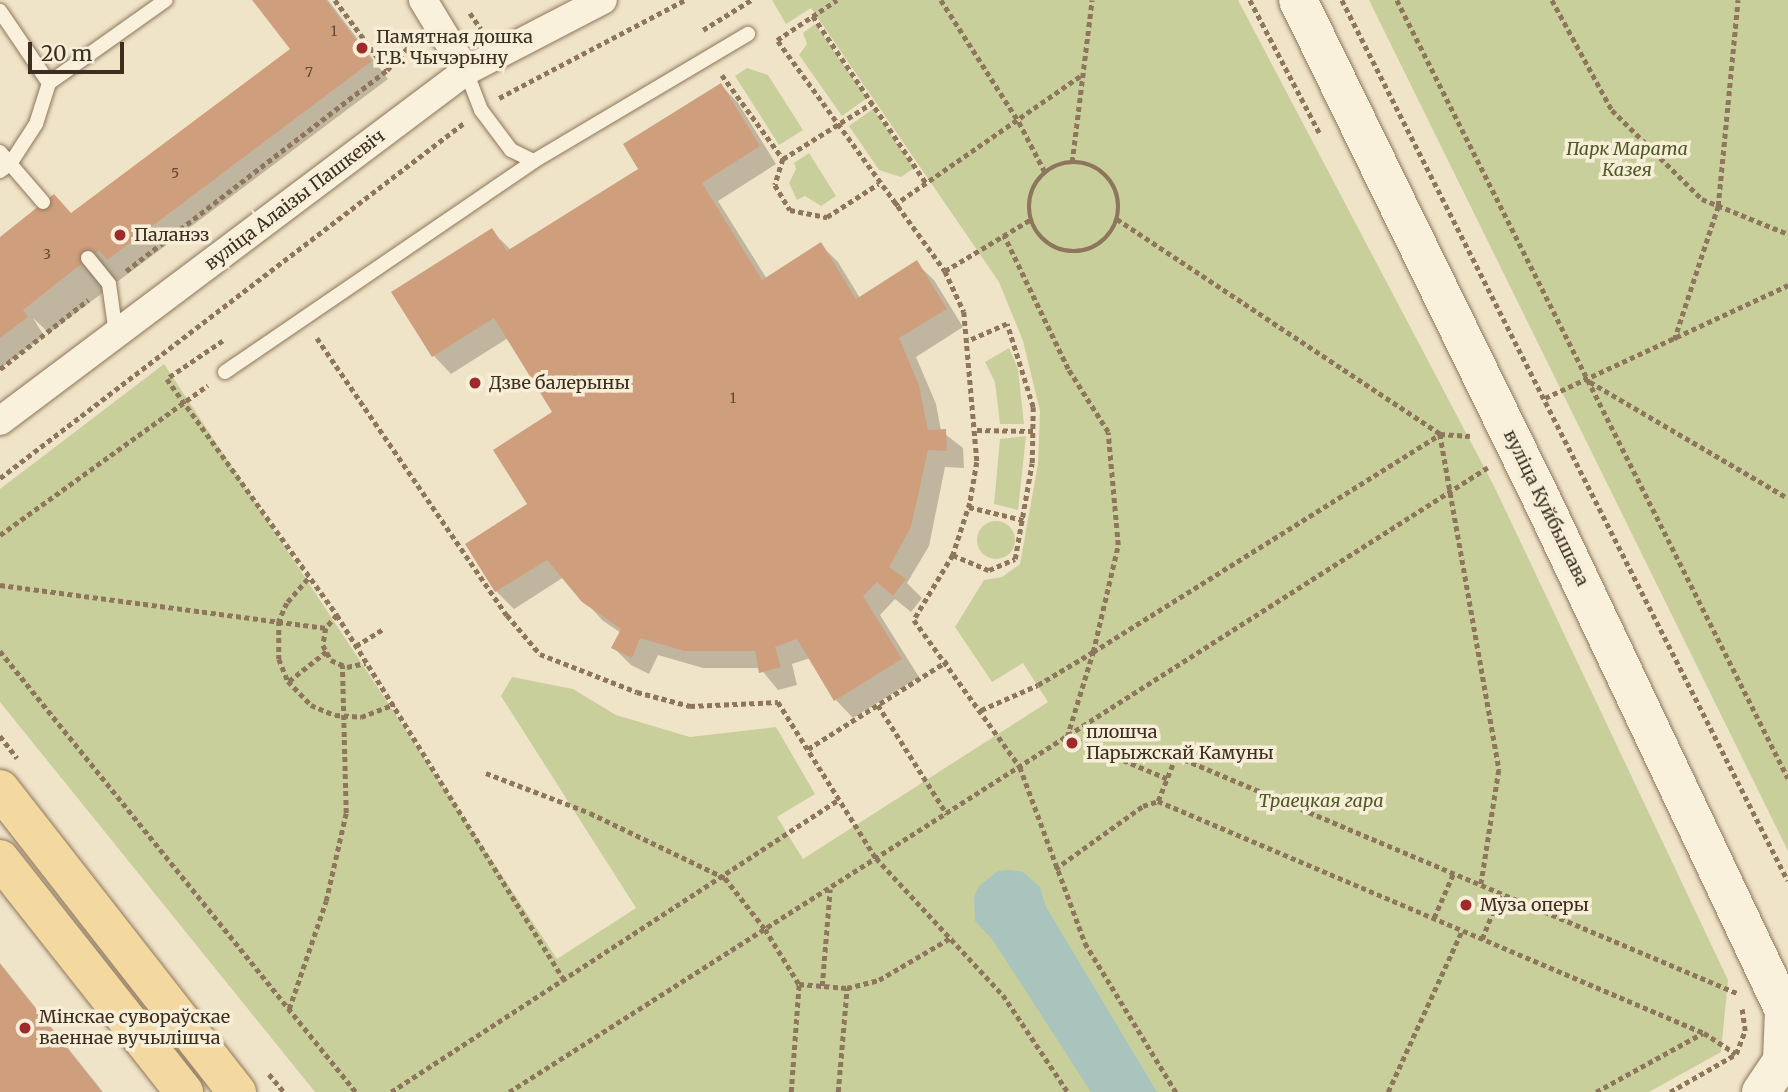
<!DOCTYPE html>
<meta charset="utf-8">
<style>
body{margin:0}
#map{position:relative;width:1788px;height:1092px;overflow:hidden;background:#f0e4c8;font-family:Merriweather,serif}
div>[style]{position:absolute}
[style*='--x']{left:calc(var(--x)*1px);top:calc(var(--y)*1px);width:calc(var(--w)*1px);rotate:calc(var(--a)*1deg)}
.green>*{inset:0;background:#c9cf9b}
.round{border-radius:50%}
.water>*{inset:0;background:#a9c4bc}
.shadow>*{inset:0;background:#0003}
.building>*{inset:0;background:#cf9f7d}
.path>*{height:4.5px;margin-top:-2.25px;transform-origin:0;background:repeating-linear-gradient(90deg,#8d765c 0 5px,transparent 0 8.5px)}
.path>.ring{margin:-2.25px;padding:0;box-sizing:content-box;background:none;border:4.5px solid #8d765c;border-radius:50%}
.roads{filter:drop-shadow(0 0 2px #8d765c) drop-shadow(0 0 2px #8d765c)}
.lane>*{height:14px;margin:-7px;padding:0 7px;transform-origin:7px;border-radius:7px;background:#faf1dc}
.street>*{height:28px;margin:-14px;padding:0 14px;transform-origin:14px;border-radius:14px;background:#faf1dc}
.secondary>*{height:38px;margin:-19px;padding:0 19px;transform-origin:19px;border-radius:19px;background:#faf1dc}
.primary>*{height:38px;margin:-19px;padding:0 19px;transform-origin:19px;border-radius:19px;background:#f3d9a0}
.dots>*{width:19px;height:19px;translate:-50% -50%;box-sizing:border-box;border:4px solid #f7eed8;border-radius:50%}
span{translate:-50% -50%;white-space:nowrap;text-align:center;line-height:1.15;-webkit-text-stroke:7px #f7eed8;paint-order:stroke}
.number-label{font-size:14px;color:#624a37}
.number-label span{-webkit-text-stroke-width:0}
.poi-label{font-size:18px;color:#3d2e20}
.left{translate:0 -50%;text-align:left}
.park-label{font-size:18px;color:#4d5a26;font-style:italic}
.street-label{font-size:18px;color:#3d2e20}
.scale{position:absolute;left:28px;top:42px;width:96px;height:32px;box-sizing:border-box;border:4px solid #3d2e20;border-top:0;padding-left:9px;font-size:21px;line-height:24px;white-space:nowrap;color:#3d2e20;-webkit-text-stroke:5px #f7eed8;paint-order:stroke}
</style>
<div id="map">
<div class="green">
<div style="clip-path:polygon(772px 0,1238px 0,1494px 486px,1728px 980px,1721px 1052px,1649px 1092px,315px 1092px,0 702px,0 489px,164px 364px,557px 959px,636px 908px,501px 696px,512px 677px,573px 689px,616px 715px,690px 737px,776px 727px,815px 794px,777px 817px,803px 859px,1048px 702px,1023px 663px,992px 682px,955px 627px,984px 580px,1002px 577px,1020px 564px,1038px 464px,1040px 411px,1023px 341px,999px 282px,811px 8px,786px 24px)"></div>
<div style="clip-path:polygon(1369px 0,1788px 0,1788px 851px)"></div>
<div style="clip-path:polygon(815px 24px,867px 98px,842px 116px,799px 55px,807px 44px,803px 33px)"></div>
<div style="clip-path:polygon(747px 68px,768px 75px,803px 130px,779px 145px,735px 76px)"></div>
<div style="clip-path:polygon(873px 109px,914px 168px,901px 177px,879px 170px,849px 126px)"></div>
<div style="clip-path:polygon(809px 153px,836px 196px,821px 206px,805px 196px,797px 200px,789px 183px,796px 169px,794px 163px)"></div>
<div style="clip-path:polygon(1009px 348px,1018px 369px,1024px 424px,1000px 424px,995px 382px,985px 362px)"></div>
<div style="clip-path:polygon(1026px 436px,1018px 510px,994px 504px,1000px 439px)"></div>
<div class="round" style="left:977px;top:521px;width:38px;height:38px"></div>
</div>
<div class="water">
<div style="clip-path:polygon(1011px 870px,1023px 872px,1040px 887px,1045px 905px,1157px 1092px,1091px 1092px,992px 939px,975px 921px,974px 897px,979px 886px,998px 871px)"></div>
</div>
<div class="shadow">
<div style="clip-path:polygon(254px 0,328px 0,388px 79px,49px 333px,33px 318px,44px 336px,0 369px,0 239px,72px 214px,292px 50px)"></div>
<div style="clip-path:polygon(721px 85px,738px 103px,776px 164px,718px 201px,767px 279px,821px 245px,838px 262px,860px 298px,916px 263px,934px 280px,963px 327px,916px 357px,936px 404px,941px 431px,963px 448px,964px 468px,945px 467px,929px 546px,907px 583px,922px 598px,911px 612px,895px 599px,880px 615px,919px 677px,853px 718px,836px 700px,810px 658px,792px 664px,797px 685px,778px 690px,760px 668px,703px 668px,658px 655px,649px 674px,631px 665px,613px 647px,621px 633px,602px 620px,564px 577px,514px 609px,496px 591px,530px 505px,555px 413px,508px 338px,451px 374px,434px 356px,492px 231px,511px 250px,641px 169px)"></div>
<div style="clip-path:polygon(0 963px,103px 1092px,0 1092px)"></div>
</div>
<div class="building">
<div style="clip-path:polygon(252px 0,326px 0,372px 61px,107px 260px,99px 250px,23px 310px,28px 317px,0 338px,0 237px,54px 194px,71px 213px,290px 49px)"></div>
<div style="clip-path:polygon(721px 83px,760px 146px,702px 183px,762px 280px,821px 242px,856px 299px,917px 260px,947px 309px,899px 338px,919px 385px,928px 430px,946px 429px,947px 451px,928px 450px,911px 527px,889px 567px,906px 579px,893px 596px,877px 582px,863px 596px,902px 659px,834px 701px,797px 639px,775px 647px,781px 667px,759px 673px,755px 651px,684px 651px,640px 638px,632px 658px,611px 648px,621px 629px,582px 602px,547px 560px,495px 592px,465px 544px,527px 504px,493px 450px,552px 412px,494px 318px,432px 357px,391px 292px,492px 228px,507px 251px,638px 169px,623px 144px)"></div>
<div style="clip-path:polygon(0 964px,102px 1092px,0 1092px)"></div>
</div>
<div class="path">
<div style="--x:335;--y:0;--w:87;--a:53.4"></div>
<div style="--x:941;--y:0;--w:145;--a:57.4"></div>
<div style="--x:1019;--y:122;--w:56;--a:62.5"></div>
<div style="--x:1250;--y:0;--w:153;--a:62.4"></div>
<div style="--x:1342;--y:0;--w:987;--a:63.15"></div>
<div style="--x:1397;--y:0;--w:871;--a:63.32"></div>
<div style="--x:1552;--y:0;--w:125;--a:61.4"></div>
<div style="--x:1612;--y:110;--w:127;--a:44.7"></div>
<div style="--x:1702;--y:199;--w:93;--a:22.1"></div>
<div style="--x:470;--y:13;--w:19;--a:55"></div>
<div style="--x:813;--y:16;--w:202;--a:55.9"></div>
<div style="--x:703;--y:30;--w:57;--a:-32"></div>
<div style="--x:777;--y:40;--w:72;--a:-33.7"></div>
<div style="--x:778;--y:41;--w:284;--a:54"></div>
<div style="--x:945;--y:271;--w:45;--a:65.1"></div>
<div style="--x:964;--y:312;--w:151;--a:85"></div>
<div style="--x:977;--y:462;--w:42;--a:99.7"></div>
<div style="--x:970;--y:503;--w:55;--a:108.1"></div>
<div style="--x:953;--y:555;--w:76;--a:121"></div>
<div style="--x:914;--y:620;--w:181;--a:54.2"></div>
<div style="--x:1020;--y:767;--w:188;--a:69.7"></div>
<div style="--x:1085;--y:943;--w:175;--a:58.6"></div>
<div style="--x:722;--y:75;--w:104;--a:54"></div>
<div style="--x:783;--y:159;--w:27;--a:107"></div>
<div style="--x:775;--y:185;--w:29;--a:59"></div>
<div style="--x:790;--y:210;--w:38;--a:11"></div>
<div style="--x:827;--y:217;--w:61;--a:-32.9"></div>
<div style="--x:499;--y:98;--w:210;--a:-27.8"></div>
<div style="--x:783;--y:159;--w:105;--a:-32.2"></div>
<div style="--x:1072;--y:162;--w:163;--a:-83"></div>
<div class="ring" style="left:1029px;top:162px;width:85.5px;height:85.5px"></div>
<div style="--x:894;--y:205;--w:230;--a:-34.7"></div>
<div style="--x:1117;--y:219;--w:388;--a:33.6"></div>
<div style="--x:1440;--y:434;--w:341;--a:80"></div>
<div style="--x:1499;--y:770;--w:116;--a:98.9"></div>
<div style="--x:126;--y:271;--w:329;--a:-37.6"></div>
<div style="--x:387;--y:70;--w:40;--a:-47"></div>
<div style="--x:945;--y:271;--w:99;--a:-31"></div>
<div style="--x:317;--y:338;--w:336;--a:55.6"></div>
<div style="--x:507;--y:615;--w:51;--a:49.8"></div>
<div style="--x:540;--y:654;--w:104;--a:21.4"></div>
<div style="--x:637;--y:692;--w:55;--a:14.8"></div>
<div style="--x:690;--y:706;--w:88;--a:-2.6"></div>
<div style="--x:778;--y:702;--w:184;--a:57.9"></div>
<div style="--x:876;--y:858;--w:187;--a:47.2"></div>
<div style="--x:1003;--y:995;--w:117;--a:56.2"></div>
<div style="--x:1674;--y:340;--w:141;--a:-71.8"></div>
<div style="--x:1718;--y:206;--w:207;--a:-84.5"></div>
<div style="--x:223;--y:341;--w:68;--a:145.8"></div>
<div style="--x:167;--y:379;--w:291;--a:54.2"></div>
<div style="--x:337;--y:615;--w:431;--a:58.1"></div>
<div style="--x:0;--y:369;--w:112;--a:-38.1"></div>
<div style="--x:1590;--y:382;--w:229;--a:30.4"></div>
<div style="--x:1545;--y:398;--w:268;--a:-24.9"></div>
<div style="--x:977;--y:430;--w:56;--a:1"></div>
<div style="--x:0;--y:478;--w:584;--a:-37.42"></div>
<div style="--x:969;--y:507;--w:56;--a:13.5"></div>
<div style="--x:0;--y:535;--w:256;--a:-35.8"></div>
<div style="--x:953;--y:555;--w:39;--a:23"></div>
<div style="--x:989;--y:570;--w:28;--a:-23"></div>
<div style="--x:1015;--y:559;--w:97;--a:-80"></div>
<div style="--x:1032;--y:463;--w:56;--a:-89"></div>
<div style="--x:1033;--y:407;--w:87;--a:-107.4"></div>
<div style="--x:1007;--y:324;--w:43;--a:156.4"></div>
<div style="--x:308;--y:579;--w:32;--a:131"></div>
<div style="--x:287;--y:603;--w:20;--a:114"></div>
<div style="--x:279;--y:621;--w:38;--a:90"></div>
<div style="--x:279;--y:659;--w:24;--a:68"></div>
<div style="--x:288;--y:681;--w:33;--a:46"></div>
<div style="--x:311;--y:705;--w:26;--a:23"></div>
<div style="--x:335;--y:715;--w:26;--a:4"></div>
<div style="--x:361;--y:717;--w:36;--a:-21"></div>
<div style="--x:0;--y:585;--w:329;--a:7.5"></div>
<div style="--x:337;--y:615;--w:17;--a:130"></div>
<div style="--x:326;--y:628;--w:17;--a:100"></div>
<div style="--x:323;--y:645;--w:17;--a:62"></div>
<div style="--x:331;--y:660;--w:17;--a:24"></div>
<div style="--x:347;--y:667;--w:19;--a:-12"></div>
<div style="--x:356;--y:646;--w:32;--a:-32"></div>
<div style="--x:0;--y:651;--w:567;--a:51.09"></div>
<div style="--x:289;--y:681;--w:48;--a:-38.3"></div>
<div style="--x:878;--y:705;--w:129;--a:57.7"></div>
<div style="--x:981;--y:710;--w:62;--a:-23.7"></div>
<div style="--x:1038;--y:685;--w:64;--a:-31"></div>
<div style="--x:1093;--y:652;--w:110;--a:-76.8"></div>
<div style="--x:1118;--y:545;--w:113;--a:-95.1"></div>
<div style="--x:1108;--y:432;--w:75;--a:-122.4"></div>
<div style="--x:1068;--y:369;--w:148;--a:-115.7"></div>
<div style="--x:0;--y:736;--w:28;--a:52"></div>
<div style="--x:808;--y:749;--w:165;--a:-32.3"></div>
<div style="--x:486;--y:773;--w:111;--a:21"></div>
<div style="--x:590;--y:813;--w:150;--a:25.7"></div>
<div style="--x:725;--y:878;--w:65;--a:51.9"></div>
<div style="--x:765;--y:929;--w:65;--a:58.3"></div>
<div style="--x:1167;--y:779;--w:108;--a:-157.2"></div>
<div style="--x:1067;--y:737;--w:89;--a:-73"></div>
<div style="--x:1093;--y:652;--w:410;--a:-32.1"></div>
<div style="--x:1440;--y:434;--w:30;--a:4"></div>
<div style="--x:1158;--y:801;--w:48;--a:-68.2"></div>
<div style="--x:1176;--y:756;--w:609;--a:22.9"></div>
<div style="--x:1055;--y:869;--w:108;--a:-35.6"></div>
<div style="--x:1143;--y:806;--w:16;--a:-18"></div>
<div style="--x:1158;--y:801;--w:593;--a:23.02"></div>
<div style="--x:1704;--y:1033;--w:38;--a:33"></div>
<div style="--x:1434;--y:918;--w:48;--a:-66.6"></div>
<div style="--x:1482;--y:939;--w:48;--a:-68.2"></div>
<div style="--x:822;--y:986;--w:97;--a:-85.3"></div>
<div style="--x:289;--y:1009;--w:114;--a:-71.1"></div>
<div style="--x:326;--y:901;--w:90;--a:-77.2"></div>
<div style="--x:346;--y:813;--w:148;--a:-91.5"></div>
<div style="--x:269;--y:1074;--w:23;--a:50"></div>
<div style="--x:391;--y:1092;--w:534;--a:-33.15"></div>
<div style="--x:509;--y:1092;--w:1161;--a:-32.55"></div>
<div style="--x:791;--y:1092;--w:108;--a:-85.8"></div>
<div style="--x:799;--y:984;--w:48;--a:4.8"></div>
<div style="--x:847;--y:988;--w:33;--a:-14"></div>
<div style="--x:879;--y:980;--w:85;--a:-30.5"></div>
<div style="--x:838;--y:1092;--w:104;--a:-85.1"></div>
<div style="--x:1388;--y:1092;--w:178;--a:-65.4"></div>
<div style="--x:1596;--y:1092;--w:122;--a:-28.9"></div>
<div style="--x:1670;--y:1092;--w:76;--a:-29.9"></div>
<div style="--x:1736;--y:1054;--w:25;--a:-69"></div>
<div style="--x:1745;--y:1031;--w:22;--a:-98"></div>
</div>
<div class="roads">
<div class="lane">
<div style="--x:0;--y:11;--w:87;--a:55.8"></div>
<div style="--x:466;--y:71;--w:42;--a:69"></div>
<div style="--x:481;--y:110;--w:50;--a:53.1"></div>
<div style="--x:511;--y:150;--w:25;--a:26"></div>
<div style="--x:0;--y:152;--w:66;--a:49.3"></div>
<div style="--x:0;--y:171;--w:12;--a:-35"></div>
<div style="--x:10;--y:164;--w:48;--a:-57"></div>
<div style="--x:36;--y:124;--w:43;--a:-72.4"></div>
<div style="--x:49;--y:83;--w:143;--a:-35.4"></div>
<div style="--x:88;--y:258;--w:33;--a:51"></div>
<div style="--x:109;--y:284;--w:50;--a:82"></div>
<div style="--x:225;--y:372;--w:374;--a:-34.3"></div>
<div style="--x:534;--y:161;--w:249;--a:-30.7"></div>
</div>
<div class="street">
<div style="--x:423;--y:0;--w:83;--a:58.8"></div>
<div style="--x:0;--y:421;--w:583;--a:-36.91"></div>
<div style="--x:466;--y:71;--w:154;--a:-27.4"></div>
</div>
<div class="secondary">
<div style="--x:1298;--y:0;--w:559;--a:63.99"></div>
<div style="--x:1543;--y:502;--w:572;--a:64.64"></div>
<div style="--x:1761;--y:1092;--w:37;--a:-56"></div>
<div style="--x:1782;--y:1061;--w:50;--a:-87.7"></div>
</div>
<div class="primary">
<div style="--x:0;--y:789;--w:385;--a:52"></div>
<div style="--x:0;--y:859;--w:297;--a:51.7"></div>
</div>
</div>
<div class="dots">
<div style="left:362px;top:48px;background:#9e2a2b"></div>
<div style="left:120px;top:235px;background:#9e2a2b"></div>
<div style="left:475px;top:383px;background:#9e2a2b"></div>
<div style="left:1072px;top:743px;background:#9e2a2b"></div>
<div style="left:1466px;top:905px;background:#9e2a2b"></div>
<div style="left:25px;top:1028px;background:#9e2a2b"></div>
</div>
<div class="number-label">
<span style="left:334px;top:31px">1</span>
<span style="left:309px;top:72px">7</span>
<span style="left:175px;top:173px">5</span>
<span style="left:47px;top:254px">3</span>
<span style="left:733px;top:398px">1</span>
</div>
<div class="poi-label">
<span class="left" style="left:376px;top:48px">Памятная дошка<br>Г.В. Чычэрыну</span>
<span class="left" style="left:134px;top:235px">Паланэз</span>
<span class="left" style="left:489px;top:383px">Дзве балерыны</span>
<span class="left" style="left:1086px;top:743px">плошча<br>Парыжскай Камуны</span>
<span class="left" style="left:1480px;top:905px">Муза оперы</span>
<span class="left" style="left:39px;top:1028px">Мінскае сувораўскае<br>ваеннае вучылішча</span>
</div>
<div class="park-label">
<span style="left:1627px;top:160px">Парк Марата<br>Казея</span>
<span style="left:1321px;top:801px">Траецкая гара</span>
</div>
<div class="street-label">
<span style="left:295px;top:200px;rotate:-37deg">вуліца Алаізы Пашкевіч</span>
<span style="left:1546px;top:508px;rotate:64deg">вуліца Куйбышава</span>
</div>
<div class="scale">20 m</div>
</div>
